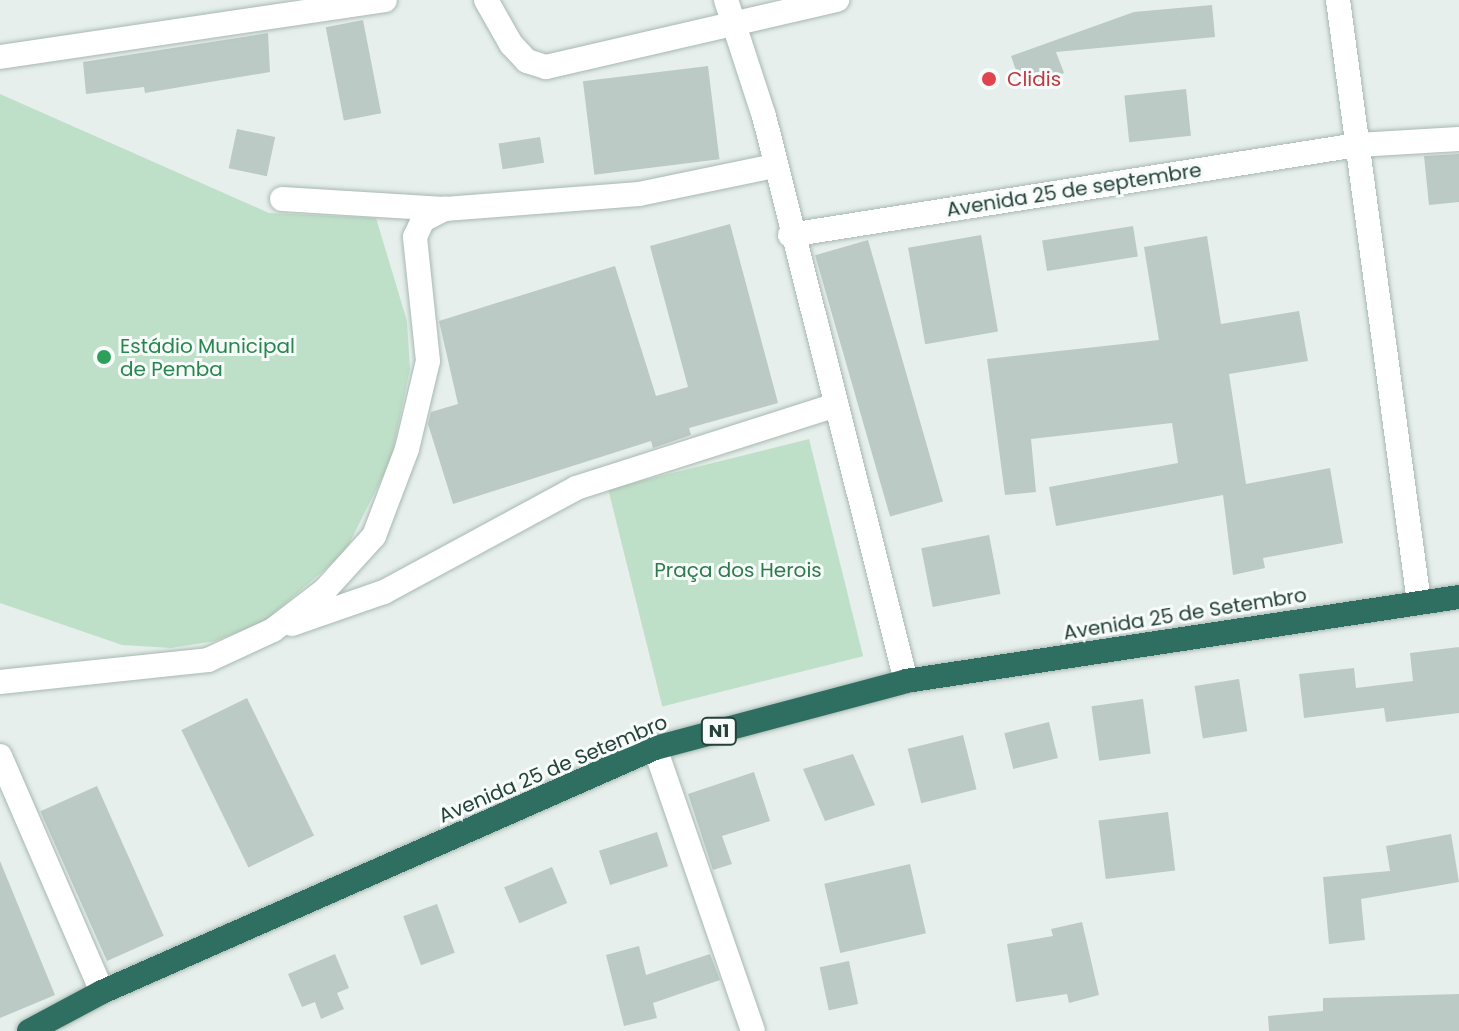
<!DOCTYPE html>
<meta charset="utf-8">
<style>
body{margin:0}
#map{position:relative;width:1459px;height:1031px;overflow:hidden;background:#e6efeb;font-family:Poppins,sans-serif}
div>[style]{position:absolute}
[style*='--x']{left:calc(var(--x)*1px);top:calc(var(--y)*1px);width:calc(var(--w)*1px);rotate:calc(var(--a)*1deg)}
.green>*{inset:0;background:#bfe0c8;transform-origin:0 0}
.building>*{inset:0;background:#bbcac4;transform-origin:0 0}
.roads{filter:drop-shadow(0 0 2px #a8b8b2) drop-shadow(0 0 2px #a8b8b2)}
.minor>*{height:24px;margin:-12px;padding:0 12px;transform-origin:12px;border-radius:12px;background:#fff}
.highway>*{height:24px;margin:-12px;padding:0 12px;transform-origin:12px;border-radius:12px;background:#2f6f62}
.dots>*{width:22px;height:22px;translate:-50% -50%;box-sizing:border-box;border:4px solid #f7fbf9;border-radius:50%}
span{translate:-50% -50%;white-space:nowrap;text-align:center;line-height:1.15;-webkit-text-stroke:6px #f7fbf9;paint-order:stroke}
.shield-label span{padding:2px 6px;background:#f7fbf9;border:2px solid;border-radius:6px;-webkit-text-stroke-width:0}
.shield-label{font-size:18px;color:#24423a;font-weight:700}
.health-label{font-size:20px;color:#be3a42}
.left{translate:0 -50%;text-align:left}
.street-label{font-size:20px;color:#24423a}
.leisure-label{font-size:20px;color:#27864d}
.park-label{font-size:20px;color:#2d7a4b}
</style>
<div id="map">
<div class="green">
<div style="clip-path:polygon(0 94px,269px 213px,376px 218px,407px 321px,410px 369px,391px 460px,345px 552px,264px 622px,215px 641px,171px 648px,122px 645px,0 603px)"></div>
<div style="left:809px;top:439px;width:224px;height:207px;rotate:76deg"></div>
</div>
<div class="building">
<div style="clip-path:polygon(1212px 5px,1215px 37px,1056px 52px,1064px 73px,1022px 88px,1011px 56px,1134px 12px)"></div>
<div style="left:363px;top:20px;width:95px;height:38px;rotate:79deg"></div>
<div style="clip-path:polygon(268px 33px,270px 72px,145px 93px,144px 87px,86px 94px,83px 62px)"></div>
<div style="left:708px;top:66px;width:94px;height:126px;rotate:83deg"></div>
<div style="left:1186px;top:89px;width:47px;height:62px;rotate:84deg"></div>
<div style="left:237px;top:129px;width:39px;height:40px;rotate:12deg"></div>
<div style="left:540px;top:137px;width:26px;height:42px;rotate:81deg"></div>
<div style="clip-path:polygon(1459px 154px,1459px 202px,1429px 205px,1424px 156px)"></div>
<div style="clip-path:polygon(730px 224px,778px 403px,689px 428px,691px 435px,653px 448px,651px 441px,453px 504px,428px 424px,431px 412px,458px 404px,439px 321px,615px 266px,656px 396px,688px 387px,650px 246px)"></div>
<div style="left:1133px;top:226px;width:31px;height:92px;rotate:81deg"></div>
<div style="left:981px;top:235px;width:98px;height:74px;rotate:80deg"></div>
<div style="clip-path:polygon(1207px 236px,1221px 324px,1299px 311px,1308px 361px,1229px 374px,1246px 484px,1330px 468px,1343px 543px,1263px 558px,1265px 568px,1233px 575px,1223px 495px,1056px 526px,1049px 487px,1178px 463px,1172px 423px,1031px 439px,1036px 492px,1005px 495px,987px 359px,1159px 340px,1144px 247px)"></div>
<div style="left:868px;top:240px;width:272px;height:55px;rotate:74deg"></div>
<div style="left:989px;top:535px;width:60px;height:69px;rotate:79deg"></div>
<div style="clip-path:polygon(1459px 647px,1459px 713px,1386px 722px,1384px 708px,1304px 718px,1299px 674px,1354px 668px,1356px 688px,1413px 681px,1410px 653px)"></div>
<div style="left:1239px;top:679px;width:53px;height:45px;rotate:81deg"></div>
<div style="left:247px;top:698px;width:153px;height:73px;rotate:64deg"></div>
<div style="left:1143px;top:699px;width:55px;height:52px;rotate:82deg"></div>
<div style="left:1049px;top:722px;width:37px;height:46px;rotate:76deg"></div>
<div style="left:963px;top:735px;width:56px;height:57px;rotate:76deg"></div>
<div style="clip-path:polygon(853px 754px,875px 805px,825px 821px,803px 769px)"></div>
<div style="clip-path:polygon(754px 772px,770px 821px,722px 836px,732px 864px,713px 870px,688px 794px)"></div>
<div style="left:97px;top:786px;width:164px;height:62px;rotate:66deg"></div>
<div style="left:1168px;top:812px;width:59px;height:70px;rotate:83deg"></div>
<div style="left:657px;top:832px;width:36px;height:61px;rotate:72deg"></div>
<div style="clip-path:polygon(1451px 834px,1459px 882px,1361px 899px,1365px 940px,1329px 944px,1323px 877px,1390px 871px,1386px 846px)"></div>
<div style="clip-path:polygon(0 861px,55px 995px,0 1018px)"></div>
<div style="left:910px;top:864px;width:71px;height:88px;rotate:77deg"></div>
<div style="left:552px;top:867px;width:39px;height:52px;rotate:67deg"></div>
<div style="left:437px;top:904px;width:52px;height:36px;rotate:70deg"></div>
<div style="clip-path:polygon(1082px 922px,1099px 995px,1069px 1003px,1067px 994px,1016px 1002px,1007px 944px,1053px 936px,1051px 929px)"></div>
<div style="clip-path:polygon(639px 946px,646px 975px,710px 954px,720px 980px,653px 1003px,657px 1018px,624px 1026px,606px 955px)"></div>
<div style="clip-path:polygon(335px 954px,349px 988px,337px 993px,344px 1009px,321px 1019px,315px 1002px,302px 1007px,288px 974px)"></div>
<div style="left:849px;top:961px;width:44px;height:30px;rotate:78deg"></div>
<div style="clip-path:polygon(1459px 994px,1459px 1031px,1269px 1031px,1268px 1016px,1323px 1011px,1323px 998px)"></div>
</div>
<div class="roads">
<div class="minor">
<div style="--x:486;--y:0;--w:51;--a:60.4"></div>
<div style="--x:511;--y:44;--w:23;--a:47"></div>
<div style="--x:527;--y:61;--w:20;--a:18"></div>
<div style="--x:546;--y:67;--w:299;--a:-13"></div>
<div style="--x:726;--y:0;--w:122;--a:71.9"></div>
<div style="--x:764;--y:116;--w:583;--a:75.89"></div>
<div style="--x:1338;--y:0;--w:607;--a:82.34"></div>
<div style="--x:0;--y:57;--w:389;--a:-8.4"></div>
<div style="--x:282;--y:199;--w:163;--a:3.5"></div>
<div style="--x:790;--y:235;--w:574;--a:-9.02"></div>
<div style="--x:1357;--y:145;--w:102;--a:-3.4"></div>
<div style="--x:292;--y:624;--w:97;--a:-19.2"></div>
<div style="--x:384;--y:592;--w:218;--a:-28.4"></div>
<div style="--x:576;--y:488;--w:270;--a:-17.7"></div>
<div style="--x:0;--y:682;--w:209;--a:-6"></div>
<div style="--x:208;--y:660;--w:72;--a:-24.8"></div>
<div style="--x:273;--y:630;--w:66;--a:-37.6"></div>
<div style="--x:325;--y:590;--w:73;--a:-47.8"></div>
<div style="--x:374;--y:536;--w:93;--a:-69.2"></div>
<div style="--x:407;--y:449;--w:90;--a:-76.6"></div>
<div style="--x:428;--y:361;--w:125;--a:-96"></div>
<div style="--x:415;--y:237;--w:19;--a:-65"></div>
<div style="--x:423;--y:220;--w:25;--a:-27"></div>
<div style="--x:445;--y:209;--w:195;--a:-4.4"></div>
<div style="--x:639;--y:194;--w:138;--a:-11.7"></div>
<div style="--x:655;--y:748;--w:299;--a:70.9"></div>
<div style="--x:0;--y:756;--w:257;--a:66.6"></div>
</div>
<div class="highway">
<div style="--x:29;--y:1031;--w:83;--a:-28.1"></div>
<div style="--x:102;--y:992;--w:604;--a:-23.81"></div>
<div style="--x:655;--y:748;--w:260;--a:-14.9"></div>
<div style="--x:906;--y:681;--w:559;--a:-8.64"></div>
</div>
</div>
<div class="dots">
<div style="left:989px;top:79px;background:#e0444e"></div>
<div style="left:104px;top:357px;background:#2e9e5b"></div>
</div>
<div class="shield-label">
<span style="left:719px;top:731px">N1</span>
</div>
<div class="health-label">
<span class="left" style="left:1007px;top:79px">Clidis</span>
</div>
<div class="street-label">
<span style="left:1074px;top:190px;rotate:-9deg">Avenida 25 de septembre</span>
<span style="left:1185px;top:614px;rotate:-9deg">Avenida 25 de Setembro</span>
<span style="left:553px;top:769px;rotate:-23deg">Avenida 25 de Setembro</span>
</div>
<div class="leisure-label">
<span class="left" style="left:120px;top:358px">Estádio Municipal<br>de Pemba</span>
</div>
<div class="park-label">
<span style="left:738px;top:570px">Praça dos Herois</span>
</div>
</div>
